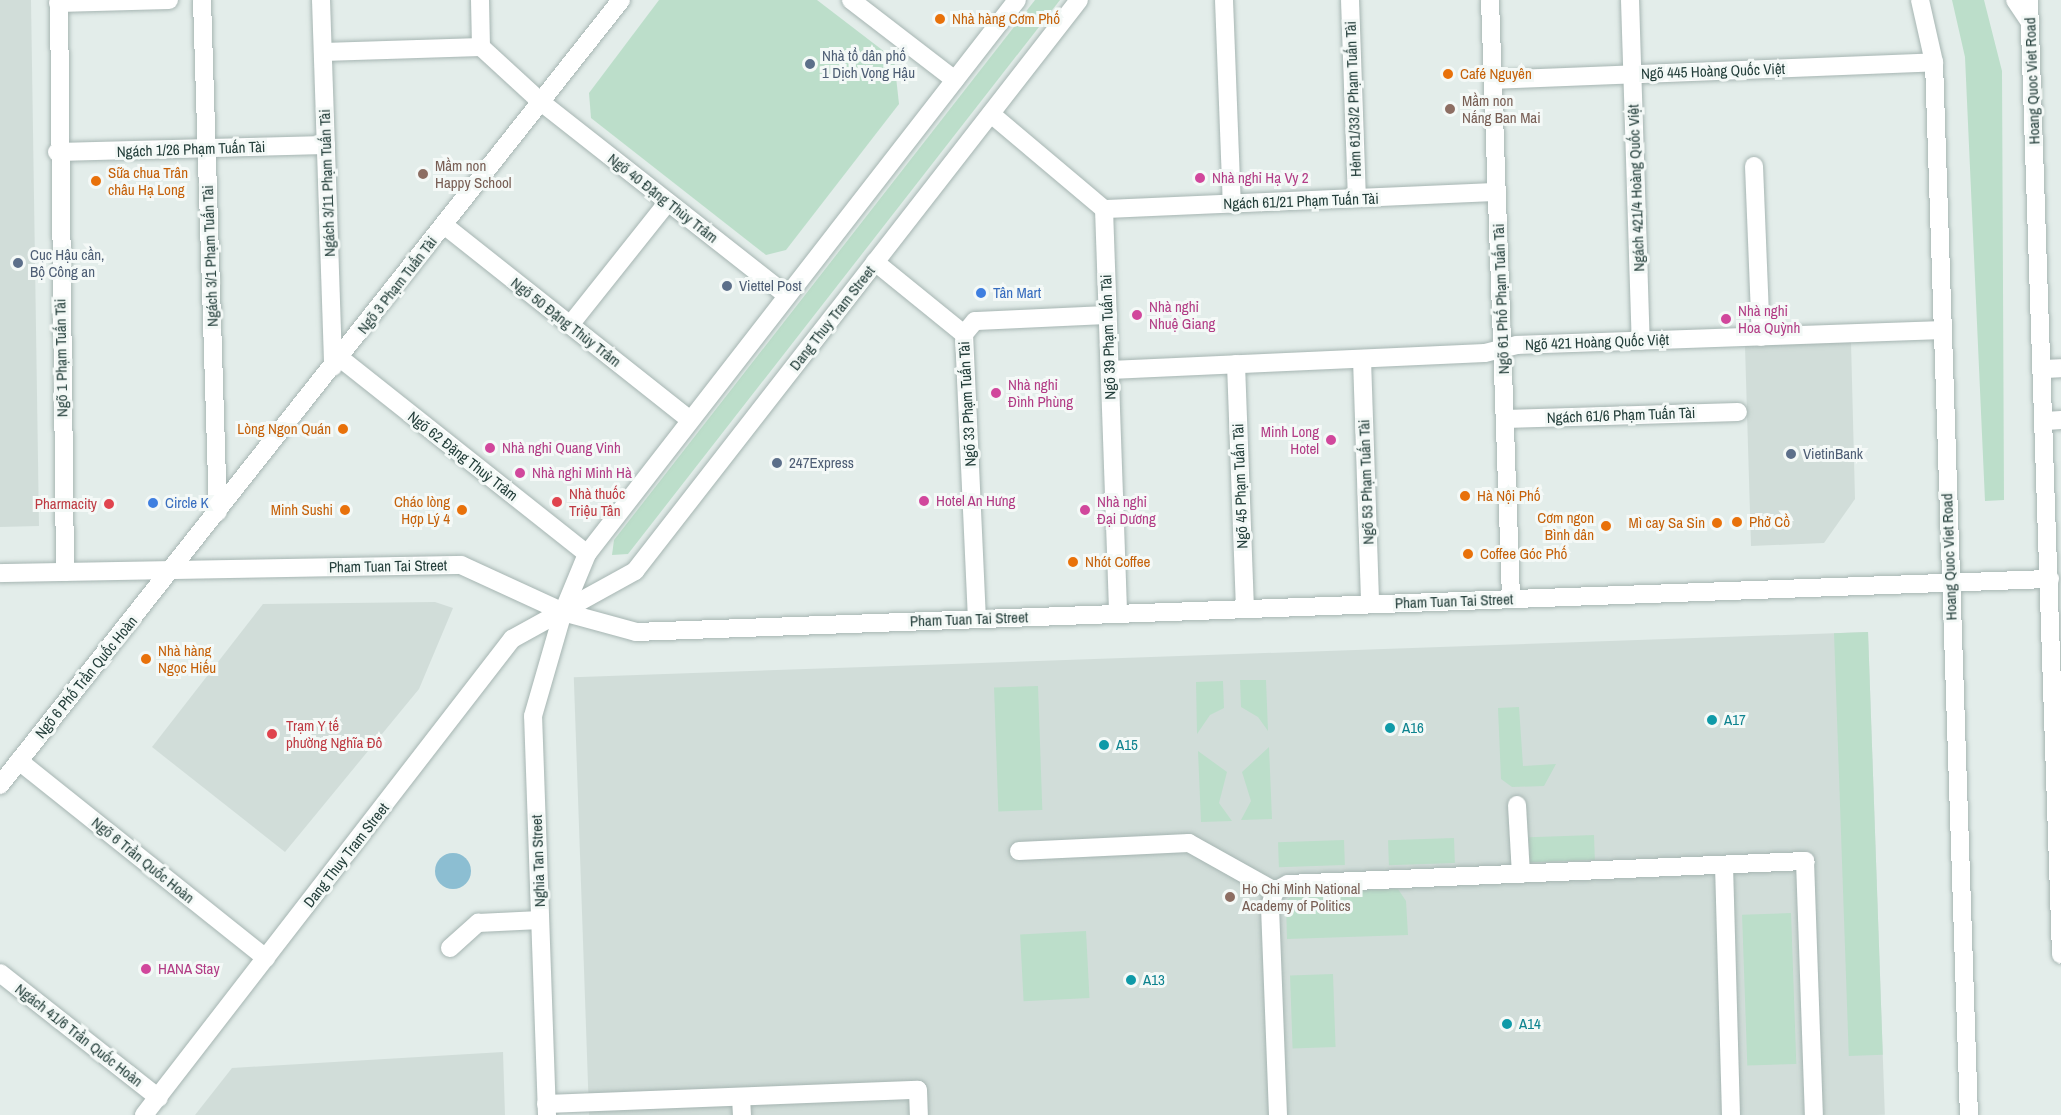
<!DOCTYPE html>
<meta charset="utf-8">
<style>
body{margin:0}
#map{position:relative;width:2061px;height:1115px;overflow:hidden;background:#e3edea;font-family:"Archivo Narrow",sans-serif}
div>[style]{position:absolute}
[style*='--x']{left:calc(var(--x)*1px);top:calc(var(--y)*1px);width:calc(var(--w)*1px);rotate:calc(var(--a)*1deg)}
.built>*{inset:0;background:#d1ddd9;transform-origin:0 0}
.green>*{inset:0;background:#bcdeca;transform-origin:0 0}
.water>*{inset:0;background:#8cbed2}
.round{border-radius:50%}
.roads{filter:drop-shadow(0 0 2px #a6b5b2) drop-shadow(0 0 2px #a6b5b2)}
.service>*{height:18px;margin:-9px;padding:0 9px;transform-origin:9px;border-radius:9px;background:#fff}
.minor>*{height:18px;margin:-9px;padding:0 9px;transform-origin:9px;border-radius:9px;background:#fff}
.secondary>*{height:18px;margin:-9px;padding:0 9px;transform-origin:9px;border-radius:9px;background:#fff}
.dots>*{width:16px;height:16px;translate:-50% -50%;box-sizing:border-box;border:3px solid #f4f9f7;border-radius:50%}
span{translate:-50% -50%;white-space:nowrap;text-align:center;line-height:1.15;-webkit-text-stroke:6px #f4f9f7;paint-order:stroke}
.food-label{font-size:15px;color:#c56008}
.left{translate:0 -50%;text-align:left}
.right{translate:-100% -50%;text-align:right}
.service-label{font-size:15px;color:#4e5e75}
.street-label{font-size:15px;color:#233e3a}
.education-label{font-size:15px;color:#785e54}
.hotel-label{font-size:15px;color:#b23c85}
.shop-label{font-size:15px;color:#366cbe}
.health-label{font-size:15px;color:#be3a42}
.culture-label{font-size:15px;color:#0d838f}
</style>
<div id="map">
<div class="built">
<div style="clip-path:polygon(0 0,31px 0,39px 526px,0 527px)"></div>
<div style="clip-path:polygon(1851px 342px,1855px 499px,1824px 543px,1751px 546px,1745px 346px)"></div>
<div style="clip-path:polygon(435px 602px,453px 608px,419px 689px,285px 852px,152px 747px,263px 604px)"></div>
<div style="left:1868px;top:632px;width:483px;height:1295px;rotate:88deg"></div>
<div style="clip-path:polygon(503px 1052px,505px 1115px,195px 1115px,232px 1068px)"></div>
</div>
<div class="green">
<div style="clip-path:polygon(659px 0,817px 0,894px 59px,899px 104px,786px 250px,766px 255px,591px 118px,589px 93px)"></div>
<div style="clip-path:polygon(1035px 0,1060px 0,628px 554px,612px 555px,614px 540px)"></div>
<div style="clip-path:polygon(1952px 0,1984px 0,2002px 71px,2004px 500px,1985px 501px,1965px 57px)"></div>
<div style="left:1868px;top:632px;width:423px;height:34px;rotate:88deg"></div>
<div style="clip-path:polygon(1240px 680px,1266px 680px,1268px 731px,1258px 717px,1241px 707px)"></div>
<div style="clip-path:polygon(1223px 681px,1224px 708px,1210px 715px,1197px 734px,1196px 682px)"></div>
<div style="left:1038px;top:686px;width:124px;height:44px;rotate:88deg"></div>
<div style="clip-path:polygon(1519px 707px,1523px 766px,1556px 764px,1544px 786px,1512px 787px,1501px 779px,1498px 708px)"></div>
<div style="clip-path:polygon(1269px 747px,1272px 819px,1241px 820px,1251px 801px,1242px 772px)"></div>
<div style="clip-path:polygon(1198px 751px,1227px 772px,1219px 803px,1232px 821px,1201px 822px)"></div>
<div style="left:1594px;top:835px;width:25px;height:65px;rotate:88deg"></div>
<div style="left:1454px;top:838px;width:25px;height:66px;rotate:88deg"></div>
<div style="left:1344px;top:840px;width:25px;height:66px;rotate:88deg"></div>
<div style="clip-path:polygon(1398px 889px,1406px 901px,1408px 935px,1287px 939px,1286px 901px,1296px 892px)"></div>
<div style="left:1791px;top:913px;width:151px;height:49px;rotate:88deg"></div>
<div style="left:1086px;top:931px;width:67px;height:66px;rotate:87deg"></div>
<div style="left:1333px;top:974px;width:73px;height:43px;rotate:88deg"></div>
</div>
<div class="water">
<div class="round" style="left:435px;top:853px;width:36px;height:36px"></div>
</div>
<div class="roads">
<div class="service">
<div style="--x:202;--y:0;--w:512;--a:88.21"></div>
<div style="--x:321;--y:0;--w:367;--a:88.1"></div>
<div style="--x:480;--y:0;--w:47;--a:88.8"></div>
<div style="--x:851;--y:0;--w:131;--a:37.6"></div>
<div style="--x:1224;--y:0;--w:204;--a:87.8"></div>
<div style="--x:1350;--y:0;--w:198;--a:88"></div>
<div style="--x:1630;--y:0;--w:341;--a:88.2"></div>
<div style="--x:2015;--y:0;--w:27;--a:56"></div>
<div style="--x:58;--y:3;--w:111;--a:-1.5"></div>
<div style="--x:323;--y:52;--w:158;--a:-1.8"></div>
<div style="--x:481;--y:47;--w:81;--a:42.5"></div>
<div style="--x:541;--y:102;--w:312;--a:38.2"></div>
<div style="--x:1493;--y:80;--w:441;--a:-2.3"></div>
<div style="--x:991;--y:114;--w:148;--a:40.1"></div>
<div style="--x:1104;--y:209;--w:405;--a:88"></div>
<div style="--x:57;--y:152;--w:269;--a:-1.5"></div>
<div style="--x:1754;--y:166;--w:171;--a:87.7"></div>
<div style="--x:1104;--y:209;--w:393;--a:-2.5"></div>
<div style="--x:444;--y:225;--w:313;--a:38.4"></div>
<div style="--x:875;--y:262;--w:114;--a:39"></div>
<div style="--x:964;--y:334;--w:285;--a:87.4"></div>
<div style="--x:570;--y:325;--w:157;--a:-51.5"></div>
<div style="--x:964;--y:334;--w:17;--a:-50"></div>
<div style="--x:975;--y:321;--w:133;--a:-2.6"></div>
<div style="--x:340;--y:358;--w:315;--a:38.4"></div>
<div style="--x:1362;--y:359;--w:245;--a:88.1"></div>
<div style="--x:1236;--y:364;--w:245;--a:87.9"></div>
<div style="--x:2044;--y:369;--w:17;--a:-3"></div>
<div style="--x:1110;--y:370;--w:375;--a:-2.6"></div>
<div style="--x:1485;--y:353;--w:33;--a:-14"></div>
<div style="--x:1517;--y:345;--w:425;--a:-2"></div>
<div style="--x:1505;--y:419;--w:233;--a:-1.7"></div>
<div style="--x:2046;--y:421;--w:15;--a:-4"></div>
<div style="--x:1517;--y:805;--w:69;--a:86.7"></div>
<div style="--x:1019;--y:851;--w:170;--a:-2.7"></div>
<div style="--x:1189;--y:843;--w:98;--a:29.2"></div>
<div style="--x:1724;--y:865;--w:250;--a:88.4"></div>
<div style="--x:450;--y:948;--w:38;--a:-42"></div>
<div style="--x:478;--y:923;--w:62;--a:-2.8"></div>
<div style="--x:741;--y:1097;--w:18;--a:87"></div>
<div style="--x:546;--y:1104;--w:372;--a:-2.2"></div>
<div style="--x:918;--y:1090;--w:25;--a:88"></div>
<div style="--x:1278;--y:1115;--w:209;--a:-92.2"></div>
<div style="--x:1270;--y:906;--w:16;--a:-72"></div>
<div style="--x:1275;--y:891;--w:15;--a:-28"></div>
<div style="--x:1288;--y:884;--w:518;--a:-2.55"></div>
<div style="--x:1805;--y:861;--w:254;--a:88"></div>
</div>
<div class="minor">
<div style="--x:59;--y:0;--w:572;--a:89.4"></div>
<div style="--x:1490;--y:0;--w:599;--a:87.99"></div>
<div style="--x:0;--y:573;--w:461;--a:-1"></div>
<div style="--x:461;--y:565;--w:112;--a:24.7"></div>
<div style="--x:563;--y:612;--w:76;--a:15.3"></div>
<div style="--x:636;--y:632;--w:1415;--a:-2.15"></div>
<div style="--x:19;--y:761;--w:316;--a:38.6"></div>
<div style="--x:0;--y:785;--w:1001;--a:-51.65"></div>
<div style="--x:0;--y:973;--w:202;--a:38.2"></div>
<div style="--x:144;--y:1115;--w:602;--a:-52.29"></div>
<div style="--x:512;--y:639;--w:141;--a:-28.9"></div>
<div style="--x:635;--y:571;--w:723;--a:-52.13"></div>
<div style="--x:547;--y:1115;--w:399;--a:-92"></div>
<div style="--x:533;--y:716;--w:108;--a:-73.9"></div>
<div style="--x:563;--y:612;--w:63;--a:-67.5"></div>
<div style="--x:587;--y:554;--w:701;--a:-52.18"></div>
</div>
<div class="secondary">
<div style="--x:1920;--y:0;--w:64;--a:77.3"></div>
<div style="--x:1934;--y:62;--w:1054;--a:88.1"></div>
<div style="--x:2029;--y:0;--w:955;--a:88.08"></div>
</div>
</div>
<div class="dots">
<div style="left:940px;top:19px;background:#e8710a"></div>
<div style="left:810px;top:64px;background:#5c6f8a"></div>
<div style="left:1448px;top:74px;background:#e8710a"></div>
<div style="left:1450px;top:109px;background:#8d6e63"></div>
<div style="left:423px;top:174px;background:#8d6e63"></div>
<div style="left:1200px;top:178px;background:#d1479c"></div>
<div style="left:96px;top:181px;background:#e8710a"></div>
<div style="left:18px;top:263px;background:#5c6f8a"></div>
<div style="left:727px;top:286px;background:#5c6f8a"></div>
<div style="left:981px;top:293px;background:#3f7fe0"></div>
<div style="left:1137px;top:315px;background:#d1479c"></div>
<div style="left:1726px;top:319px;background:#d1479c"></div>
<div style="left:996px;top:393px;background:#d1479c"></div>
<div style="left:343px;top:429px;background:#e8710a"></div>
<div style="left:1331px;top:440px;background:#d1479c"></div>
<div style="left:490px;top:448px;background:#d1479c"></div>
<div style="left:1791px;top:454px;background:#5c6f8a"></div>
<div style="left:777px;top:463px;background:#5c6f8a"></div>
<div style="left:520px;top:473px;background:#d1479c"></div>
<div style="left:1465px;top:496px;background:#e8710a"></div>
<div style="left:924px;top:501px;background:#d1479c"></div>
<div style="left:557px;top:502px;background:#e0444e"></div>
<div style="left:153px;top:503px;background:#3f7fe0"></div>
<div style="left:109px;top:504px;background:#e0444e"></div>
<div style="left:345px;top:510px;background:#e8710a"></div>
<div style="left:462px;top:510px;background:#e8710a"></div>
<div style="left:1085px;top:510px;background:#d1479c"></div>
<div style="left:1737px;top:522px;background:#e8710a"></div>
<div style="left:1717px;top:523px;background:#e8710a"></div>
<div style="left:1606px;top:526px;background:#e8710a"></div>
<div style="left:1468px;top:554px;background:#e8710a"></div>
<div style="left:1073px;top:562px;background:#e8710a"></div>
<div style="left:146px;top:659px;background:#e8710a"></div>
<div style="left:1712px;top:720px;background:#0f9aa8"></div>
<div style="left:1390px;top:728px;background:#0f9aa8"></div>
<div style="left:272px;top:734px;background:#e0444e"></div>
<div style="left:1104px;top:745px;background:#0f9aa8"></div>
<div style="left:1230px;top:897px;background:#8d6e63"></div>
<div style="left:146px;top:969px;background:#d1479c"></div>
<div style="left:1131px;top:980px;background:#0f9aa8"></div>
<div style="left:1507px;top:1024px;background:#0f9aa8"></div>
</div>
<div class="food-label">
<span class="left" style="left:952px;top:19px">Nhà hàng Cơm Phố</span>
<span class="left" style="left:1460px;top:74px">Café Nguyên</span>
<span class="left" style="left:108px;top:181px">Sữa chua Trân<br>châu Hạ Long</span>
<span class="right" style="left:331px;top:429px">Lòng Ngon Quán</span>
<span class="left" style="left:1477px;top:496px">Hà Nội Phố</span>
<span class="right" style="left:450px;top:510px">Cháo lòng<br>Hợp Lý 4</span>
<span class="right" style="left:333px;top:510px">Minh Sushi</span>
<span class="right" style="left:1594px;top:526px">Cơm ngon<br>Bình dân</span>
<span class="left" style="left:1749px;top:522px">Phở Cồ</span>
<span class="right" style="left:1705px;top:523px">Mì cay Sa Sin</span>
<span class="left" style="left:1480px;top:554px">Coffee Góc Phố</span>
<span class="left" style="left:1085px;top:562px">Nhót Coffee</span>
<span class="left" style="left:158px;top:659px">Nhà hàng<br>Ngọc Hiếu</span>
</div>
<div class="service-label">
<span class="left" style="left:822px;top:64px">Nhà tổ dân phố<br>1 Dịch Vọng Hậu</span>
<span class="left" style="left:30px;top:263px">Cục Hậu cần,<br>Bộ Công an</span>
<span class="left" style="left:739px;top:286px">Viettel Post</span>
<span class="left" style="left:1803px;top:454px">VietinBank</span>
<span class="left" style="left:789px;top:463px">247Express</span>
</div>
<div class="street-label">
<span style="left:1713px;top:71px;rotate:-2deg">Ngõ 445 Hoàng Quốc Việt</span>
<span style="left:2032px;top:81px;rotate:-92deg">Hoang Quoc Viet Road</span>
<span style="left:1353px;top:99px;rotate:-92deg">Hẻm 61/33/2 Phạm Tuấn Tài</span>
<span style="left:191px;top:149px;rotate:-2deg">Ngách 1/26 Phạm Tuấn Tài</span>
<span style="left:327px;top:183px;rotate:-92deg">Ngách 3/11 Phạm Tuấn Tài</span>
<span style="left:1636px;top:188px;rotate:-92deg">Ngách 421/4 Hoàng Quốc Việt</span>
<span style="left:663px;top:198px;rotate:38deg">Ngõ 40 Đặng Thùy Trâm</span>
<span style="left:1301px;top:201px;rotate:-2deg">Ngách 61/21 Phạm Tuấn Tài</span>
<span style="left:210px;top:256px;rotate:-92deg">Ngách 3/1 Phạm Tuấn Tài</span>
<span style="left:397px;top:285px;rotate:-52deg">Ngõ 3 Phạm Tuấn Tài</span>
<span style="left:1501px;top:299px;rotate:-92deg">Ngõ 61 Phố Phạm Tuấn Tài</span>
<span style="left:832px;top:318px;rotate:-52deg">Dang Thuy Tram Street</span>
<span style="left:566px;top:322px;rotate:38deg">Ngõ 50 Đặng Thùy Trâm</span>
<span style="left:1108px;top:337px;rotate:-92deg">Ngõ 39 Phạm Tuấn Tài</span>
<span style="left:1597px;top:342px;rotate:-2deg">Ngõ 421 Hoàng Quốc Việt</span>
<span style="left:61px;top:358px;rotate:-91deg">Ngõ 1 Phạm Tuấn Tài</span>
<span style="left:967px;top:404px;rotate:-93deg">Ngõ 33 Phạm Tuấn Tài</span>
<span style="left:1621px;top:415px;rotate:-2deg">Ngách 61/6 Phạm Tuấn Tài</span>
<span style="left:463px;top:456px;rotate:38deg">Ngõ 62 Đặng Thuỳ Trâm</span>
<span style="left:1366px;top:482px;rotate:-92deg">Ngõ 53 Phạm Tuấn Tài</span>
<span style="left:1240px;top:486px;rotate:-92deg">Ngõ 45 Phạm Tuấn Tài</span>
<span style="left:1949px;top:557px;rotate:-92deg">Hoang Quoc Viet Road</span>
<span style="left:388px;top:566px;rotate:-1deg">Pham Tuan Tai Street</span>
<span style="left:1454px;top:601px;rotate:-2deg">Pham Tuan Tai Street</span>
<span style="left:969px;top:619px;rotate:-2deg">Pham Tuan Tai Street</span>
<span style="left:86px;top:677px;rotate:-51deg">Ngõ 6 Phố Trần Quốc Hoàn</span>
<span style="left:346px;top:855px;rotate:-52deg">Dang Thuy Tram Street</span>
<span style="left:143px;top:860px;rotate:39deg">Ngõ 6 Trần Quốc Hoàn</span>
<span style="left:538px;top:861px;rotate:-92deg">Nghia Tan Street</span>
<span style="left:79px;top:1035px;rotate:38deg">Ngách 41/6 Trần Quốc Hoàn</span>
</div>
<div class="education-label">
<span class="left" style="left:1462px;top:109px">Mầm non<br>Nắng Ban Mai</span>
<span class="left" style="left:435px;top:174px">Mầm non<br>Happy School</span>
<span class="left" style="left:1242px;top:897px">Ho Chi Minh National<br>Academy of Politics</span>
</div>
<div class="hotel-label">
<span class="left" style="left:1212px;top:178px">Nhà nghỉ Hạ Vy 2</span>
<span class="left" style="left:1149px;top:315px">Nhà nghỉ<br>Nhuệ Giang</span>
<span class="left" style="left:1738px;top:319px">Nhà nghỉ<br>Hoa Quỳnh</span>
<span class="left" style="left:1008px;top:393px">Nhà nghỉ<br>Đình Phùng</span>
<span class="right" style="left:1319px;top:440px">Minh Long<br>Hotel</span>
<span class="left" style="left:502px;top:448px">Nhà nghỉ Quang Vinh</span>
<span class="left" style="left:532px;top:473px">Nhà nghỉ Minh Hà</span>
<span class="left" style="left:936px;top:501px">Hotel An Hưng</span>
<span class="left" style="left:1097px;top:510px">Nhà nghỉ<br>Đại Dương</span>
<span class="left" style="left:158px;top:969px">HANA Stay</span>
</div>
<div class="shop-label">
<span class="left" style="left:993px;top:293px">Tân Mart</span>
<span class="left" style="left:165px;top:503px">Circle K</span>
</div>
<div class="health-label">
<span class="left" style="left:569px;top:502px">Nhà thuốc<br>Triệu Tân</span>
<span class="right" style="left:97px;top:504px">Pharmacity</span>
<span class="left" style="left:286px;top:734px">Trạm Y tế<br>phường Nghĩa Đô</span>
</div>
<div class="culture-label">
<span class="left" style="left:1724px;top:720px">A17</span>
<span class="left" style="left:1402px;top:728px">A16</span>
<span class="left" style="left:1116px;top:745px">A15</span>
<span class="left" style="left:1143px;top:980px">A13</span>
<span class="left" style="left:1519px;top:1024px">A14</span>
</div>
</div>
